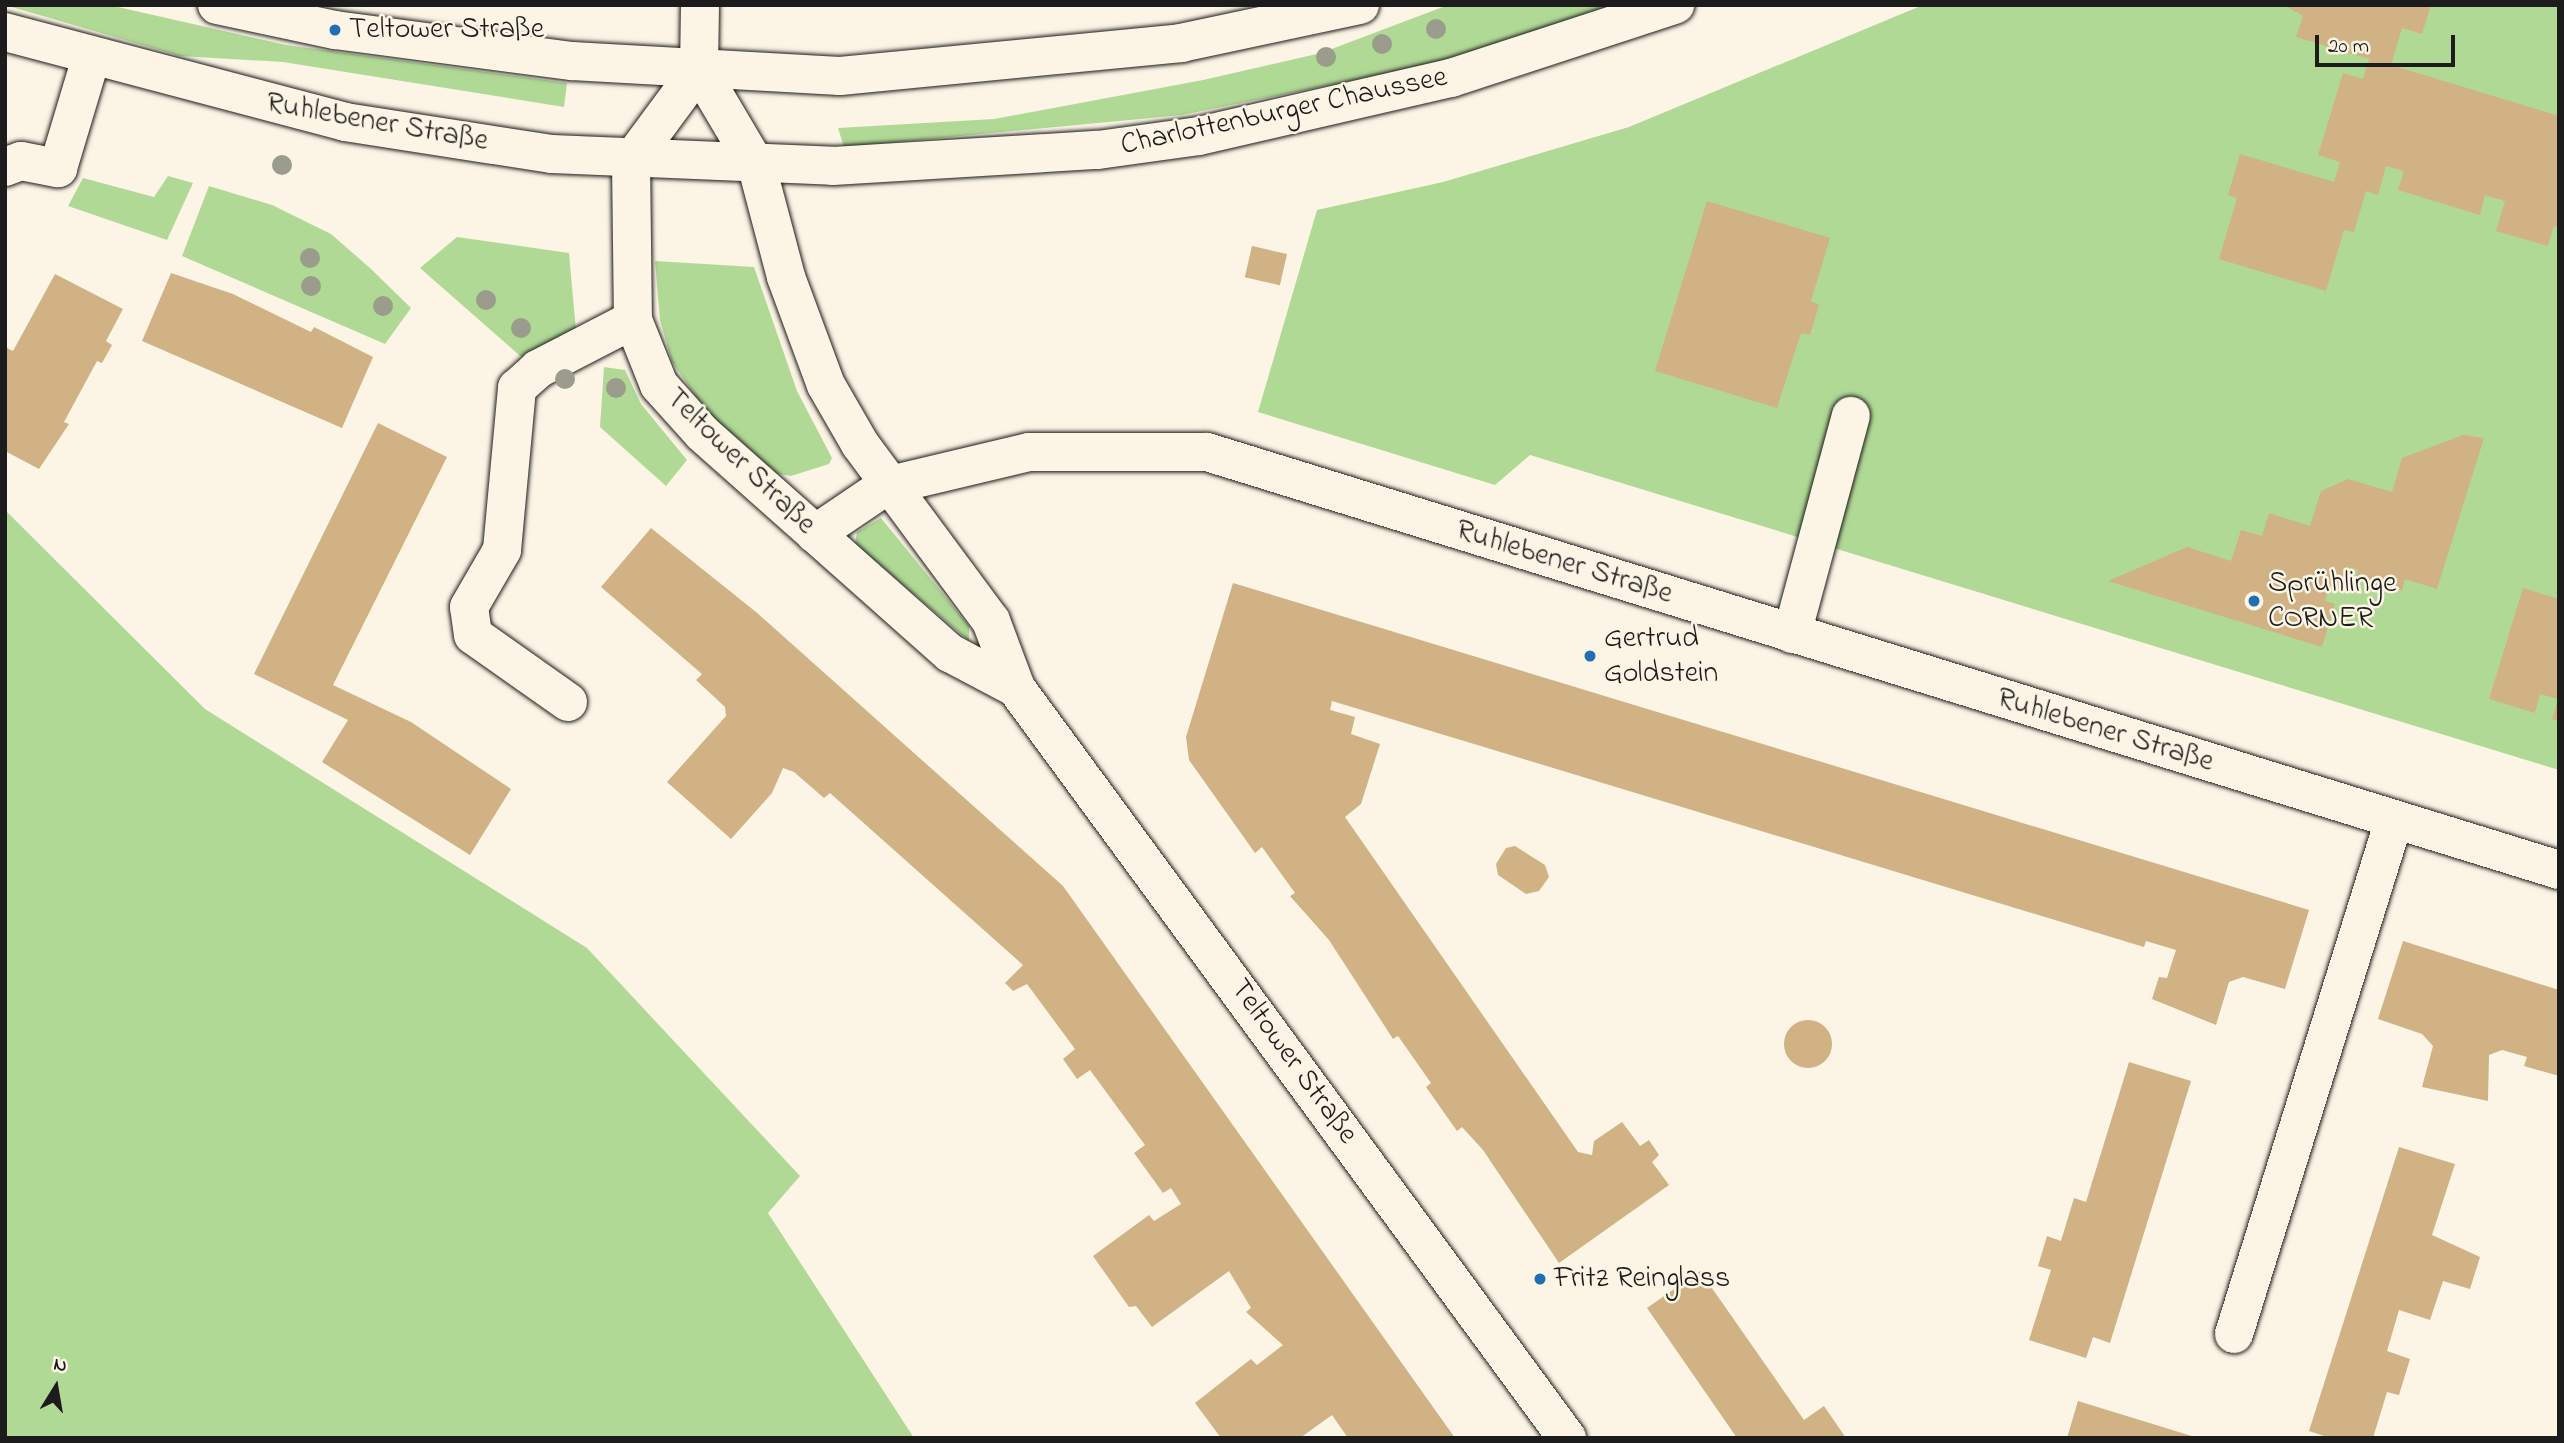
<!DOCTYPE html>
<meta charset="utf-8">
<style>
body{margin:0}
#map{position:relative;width:2564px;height:1443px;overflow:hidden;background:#fcf5e5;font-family:"Indie Flower",sans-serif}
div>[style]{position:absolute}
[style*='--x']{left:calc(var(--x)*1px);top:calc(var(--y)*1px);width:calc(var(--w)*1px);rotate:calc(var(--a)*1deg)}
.green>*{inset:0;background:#b1d996}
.building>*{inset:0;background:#d0b284;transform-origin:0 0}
.round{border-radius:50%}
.roads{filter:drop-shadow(0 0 2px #1c1c1c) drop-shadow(0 0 2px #1c1c1c)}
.minor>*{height:38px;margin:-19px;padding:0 19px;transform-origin:19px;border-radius:19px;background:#fcf5e5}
.major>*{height:38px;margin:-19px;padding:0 19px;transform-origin:19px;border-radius:19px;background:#fcf5e5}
.trees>*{width:20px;height:20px;margin:-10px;border-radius:50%;background:#9a9d8b}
.dots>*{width:19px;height:19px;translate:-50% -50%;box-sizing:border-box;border:4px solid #fcf5e5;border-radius:50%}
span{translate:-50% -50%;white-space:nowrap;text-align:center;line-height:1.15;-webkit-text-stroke:5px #fcf5e5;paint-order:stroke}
.poi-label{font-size:30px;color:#1c1c1c}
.left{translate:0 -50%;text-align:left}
.street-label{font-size:30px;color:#1c1c1c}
.frame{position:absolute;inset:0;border:7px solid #1c1c1c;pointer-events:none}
.north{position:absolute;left:21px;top:1352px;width:70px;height:70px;-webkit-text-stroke:5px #fcf5e5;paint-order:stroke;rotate:11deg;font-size:19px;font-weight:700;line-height:28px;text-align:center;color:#1c1c1c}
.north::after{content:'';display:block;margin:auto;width:24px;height:32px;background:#1c1c1c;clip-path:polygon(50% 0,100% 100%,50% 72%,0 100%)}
.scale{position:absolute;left:2315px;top:35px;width:140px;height:32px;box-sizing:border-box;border:4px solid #1c1c1c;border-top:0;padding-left:9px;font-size:21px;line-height:24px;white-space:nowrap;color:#1c1c1c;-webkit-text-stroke:5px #fcf5e5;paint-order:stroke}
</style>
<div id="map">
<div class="green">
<div style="clip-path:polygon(5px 5px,109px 5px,286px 45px,567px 83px,564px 107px,283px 62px,180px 56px)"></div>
<div style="clip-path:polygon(1448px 5px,1622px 5px,1453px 60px,1182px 115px,844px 147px,838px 128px,994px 119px,1203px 80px,1321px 53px)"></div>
<div style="clip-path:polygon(1923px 5px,2559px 5px,2559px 770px,1530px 455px,1495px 485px,1258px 412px,1317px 210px,1443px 182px,1629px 127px)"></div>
<div style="clip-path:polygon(168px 176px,193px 183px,167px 240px,68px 206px,83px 178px,154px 197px)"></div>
<div style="clip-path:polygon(209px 186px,272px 205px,331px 234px,371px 269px,411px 308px,385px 344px,182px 256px)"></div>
<div style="clip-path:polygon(457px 237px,569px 253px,576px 331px,527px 362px,420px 268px)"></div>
<div style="clip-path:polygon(655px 261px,754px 267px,797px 391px,832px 458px,829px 464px,791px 476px,774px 473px,707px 412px,672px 362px,660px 320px)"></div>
<div style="clip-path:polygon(604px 367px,625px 370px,641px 404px,687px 460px,666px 486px,600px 427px)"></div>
<div style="clip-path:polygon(5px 510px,205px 709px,587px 948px,800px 1176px,768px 1213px,914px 1438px,5px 1438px)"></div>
<div style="clip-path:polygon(881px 518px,969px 626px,969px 641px,855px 544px,857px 532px)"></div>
</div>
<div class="building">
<div style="clip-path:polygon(2284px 5px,2431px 5px,2422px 34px,2402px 28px,2391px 65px,2559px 116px,2559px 228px,2554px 226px,2548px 246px,2496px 231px,2505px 201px,2485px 195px,2480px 215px,2398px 190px,2404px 171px,2386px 166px,2378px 195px,2366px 191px,2354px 232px,2344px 230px,2326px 291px,2219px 259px,2237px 198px,2228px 195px,2240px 154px,2334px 182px,2340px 162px,2318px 155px,2343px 73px,2363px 79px,2369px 59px,2296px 37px,2303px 16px)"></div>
<div style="clip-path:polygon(1707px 201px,1830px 238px,1811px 301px,1819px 305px,1810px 335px,1801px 333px,1777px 408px,1655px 371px)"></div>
<div style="left:1252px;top:246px;width:36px;height:32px;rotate:13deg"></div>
<div style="clip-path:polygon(171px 273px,233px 294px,311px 332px,314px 327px,373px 357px,342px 428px,142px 341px)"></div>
<div style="clip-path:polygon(55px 274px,123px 309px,106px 341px,112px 345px,102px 363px,97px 361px,64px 422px,69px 424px,39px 469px,5px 451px,5px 347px,13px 351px)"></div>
<div style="clip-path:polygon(378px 423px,447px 457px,333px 685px,411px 722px,511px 789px,470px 855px,322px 762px,348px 720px,254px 674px)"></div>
<div style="clip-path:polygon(2463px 435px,2484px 438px,2437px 589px,2405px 579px,2402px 591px,2356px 577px,2358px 570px,2346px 567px,2340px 589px,2329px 586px,2325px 601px,2335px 604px,2322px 647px,2108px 581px,2187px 547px,2231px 561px,2241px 530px,2262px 536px,2269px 513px,2310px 526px,2321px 491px,2348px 479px,2392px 492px,2402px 458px)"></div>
<div style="clip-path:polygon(651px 528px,756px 612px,1063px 886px,1455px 1438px,1348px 1438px,1332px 1415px,1300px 1438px,1221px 1438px,1195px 1403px,1251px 1359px,1257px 1365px,1283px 1345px,1246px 1312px,1251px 1308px,1229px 1271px,1152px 1327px,1136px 1306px,1129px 1307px,1093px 1256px,1149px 1215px,1154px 1221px,1181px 1204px,1171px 1188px,1163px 1193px,1134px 1153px,1145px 1145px,1090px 1070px,1077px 1079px,1063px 1059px,1075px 1049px,1027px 984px,1013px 991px,1005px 983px,1023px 965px,830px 793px,824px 798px,794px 772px,783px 768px,772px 793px,731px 839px,667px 782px,726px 716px,725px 707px,696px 680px,702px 674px,601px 587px)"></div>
<div style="clip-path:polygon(1233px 583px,2309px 910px,2285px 989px,2243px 977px,2229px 982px,2216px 1025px,2152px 999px,2159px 977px,2167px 978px,2176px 950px,2146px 941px,2144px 947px,1332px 701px,1330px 710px,1355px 717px,1351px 734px,1380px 744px,1361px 804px,1345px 817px,1578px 1152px,1592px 1155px,1594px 1141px,1622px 1122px,1640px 1146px,1649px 1140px,1659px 1155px,1652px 1162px,1669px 1185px,1559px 1263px,1483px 1150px,1462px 1127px,1457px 1131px,1426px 1087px,1431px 1083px,1398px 1036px,1393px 1039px,1329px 940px,1290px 896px,1295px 893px,1262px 847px,1255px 853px,1189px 760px,1186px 737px)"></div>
<div style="clip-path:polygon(2523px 588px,2559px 599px,2559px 721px,2552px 719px,2558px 699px,2540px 694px,2535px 713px,2489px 699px)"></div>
<div style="clip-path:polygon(1515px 846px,1545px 865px,1549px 877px,1539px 891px,1526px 894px,1498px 875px,1496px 864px,1506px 848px)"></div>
<div style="clip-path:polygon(2403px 941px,2559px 990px,2559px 1076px,2524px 1066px,2527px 1057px,2502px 1050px,2489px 1055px,2488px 1101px,2422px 1087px,2433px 1046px,2422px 1034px,2378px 1019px)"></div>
<div class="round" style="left:1784px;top:1020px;width:48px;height:48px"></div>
<div style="clip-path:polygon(2129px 1062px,2191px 1081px,2110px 1343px,2093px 1337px,2086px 1358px,2029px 1340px,2051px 1270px,2038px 1266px,2047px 1236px,2061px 1241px,2074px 1198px,2086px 1202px)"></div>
<div style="clip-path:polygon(2399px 1147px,2455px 1164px,2432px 1235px,2480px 1257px,2470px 1289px,2443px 1281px,2430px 1320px,2399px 1310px,2387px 1351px,2410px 1359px,2399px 1395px,2387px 1392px,2373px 1438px,2330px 1438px,2309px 1431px)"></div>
<div style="clip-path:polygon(1700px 1271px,1804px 1420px,1824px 1406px,1846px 1438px,1737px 1438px,1647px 1308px)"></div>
<div style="clip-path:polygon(2078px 1401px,2195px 1437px,2195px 1438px,2067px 1438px)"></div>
</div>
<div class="roads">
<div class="minor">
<div style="--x:699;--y:69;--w:114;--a:59.4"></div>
<div style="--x:757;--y:167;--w:114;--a:75.2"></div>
<div style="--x:786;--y:277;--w:115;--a:69.7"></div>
<div style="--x:826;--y:385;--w:68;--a:60"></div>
<div style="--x:860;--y:444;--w:220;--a:53.5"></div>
<div style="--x:991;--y:621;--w:72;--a:69.5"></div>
<div style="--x:1016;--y:688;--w:931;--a:53.7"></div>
<div style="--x:699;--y:69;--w:114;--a:126.5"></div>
<div style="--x:631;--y:161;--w:159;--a:89.3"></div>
<div style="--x:633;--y:320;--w:70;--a:68.2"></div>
<div style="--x:659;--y:385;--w:64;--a:48.1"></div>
<div style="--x:702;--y:433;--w:332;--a:41.6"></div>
<div style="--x:950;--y:653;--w:75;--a:27.9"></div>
<div style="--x:699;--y:69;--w:64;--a:-89.1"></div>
<div style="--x:5;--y:167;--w:17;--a:-21"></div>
<div style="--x:21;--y:161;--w:38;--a:11"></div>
<div style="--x:58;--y:168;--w:115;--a:-73.3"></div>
<div style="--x:815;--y:534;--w:86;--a:-34.1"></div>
<div style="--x:886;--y:486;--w:147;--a:-13.4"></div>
<div style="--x:1029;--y:452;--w:178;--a:0"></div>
<div style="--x:1207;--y:452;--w:1415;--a:17.18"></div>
<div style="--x:1792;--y:634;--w:226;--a:-74.9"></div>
<div style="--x:568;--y:702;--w:116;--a:-144.8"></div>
<div style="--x:473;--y:635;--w:28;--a:-98"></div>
<div style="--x:469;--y:607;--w:66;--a:-59.9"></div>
<div style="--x:502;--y:550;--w:163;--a:-84.7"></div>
<div style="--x:517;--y:388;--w:28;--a:-42"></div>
<div style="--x:538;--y:369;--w:107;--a:-27.3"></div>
<div style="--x:2234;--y:1334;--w:538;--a:-72.71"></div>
</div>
<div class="major">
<div style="--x:217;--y:5;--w:121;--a:12"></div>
<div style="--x:335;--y:30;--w:239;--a:7.5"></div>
<div style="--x:572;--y:61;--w:268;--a:3.2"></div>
<div style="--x:840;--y:76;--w:343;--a:-5.5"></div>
<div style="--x:1181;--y:43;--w:183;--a:-12"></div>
<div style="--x:5;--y:32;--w:352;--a:14.8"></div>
<div style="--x:345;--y:122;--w:209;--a:8.8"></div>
<div style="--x:552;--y:154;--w:281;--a:2.4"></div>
<div style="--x:833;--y:166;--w:265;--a:-3.5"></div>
<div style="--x:1098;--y:150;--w:102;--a:-7.9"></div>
<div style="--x:1199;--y:136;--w:259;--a:-13"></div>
<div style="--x:1451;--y:78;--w:236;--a:-18.1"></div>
</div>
</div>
<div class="trees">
<div style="left:1436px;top:29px"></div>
<div style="left:1382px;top:44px"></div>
<div style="left:1326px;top:57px"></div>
<div style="left:282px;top:165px"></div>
<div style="left:310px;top:258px"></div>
<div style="left:311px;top:286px"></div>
<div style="left:486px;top:300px"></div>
<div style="left:383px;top:306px"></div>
<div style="left:521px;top:328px"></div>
<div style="left:565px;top:379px"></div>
<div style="left:616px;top:388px"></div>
</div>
<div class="dots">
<div style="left:335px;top:30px;background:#1f6fb2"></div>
<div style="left:2254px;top:601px;background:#1f6fb2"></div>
<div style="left:1590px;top:656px;background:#1f6fb2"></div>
<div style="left:1540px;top:1279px;background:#1f6fb2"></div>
</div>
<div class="poi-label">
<span class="left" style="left:349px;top:30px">Teltower Straße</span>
<span class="left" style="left:2268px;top:601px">Sprühlinge<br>CORNER</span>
<span class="left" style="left:1604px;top:656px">Gertrud<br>Goldstein</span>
<span class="left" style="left:1554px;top:1279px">Fritz Reinglass</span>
</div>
<div class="street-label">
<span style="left:1284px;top:112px;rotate:-12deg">Charlottenburger Chaussee</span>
<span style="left:377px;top:123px;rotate:10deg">Ruhlebener Straße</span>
<span style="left:740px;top:462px;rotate:44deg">Teltower Straße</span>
<span style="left:1564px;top:563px;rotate:17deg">Ruhlebener Straße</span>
<span style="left:2105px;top:731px;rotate:17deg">Ruhlebener Straße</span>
<span style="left:1293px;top:1062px;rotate:54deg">Teltower Straße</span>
</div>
<div class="frame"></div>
<div class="north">N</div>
<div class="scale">20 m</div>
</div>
